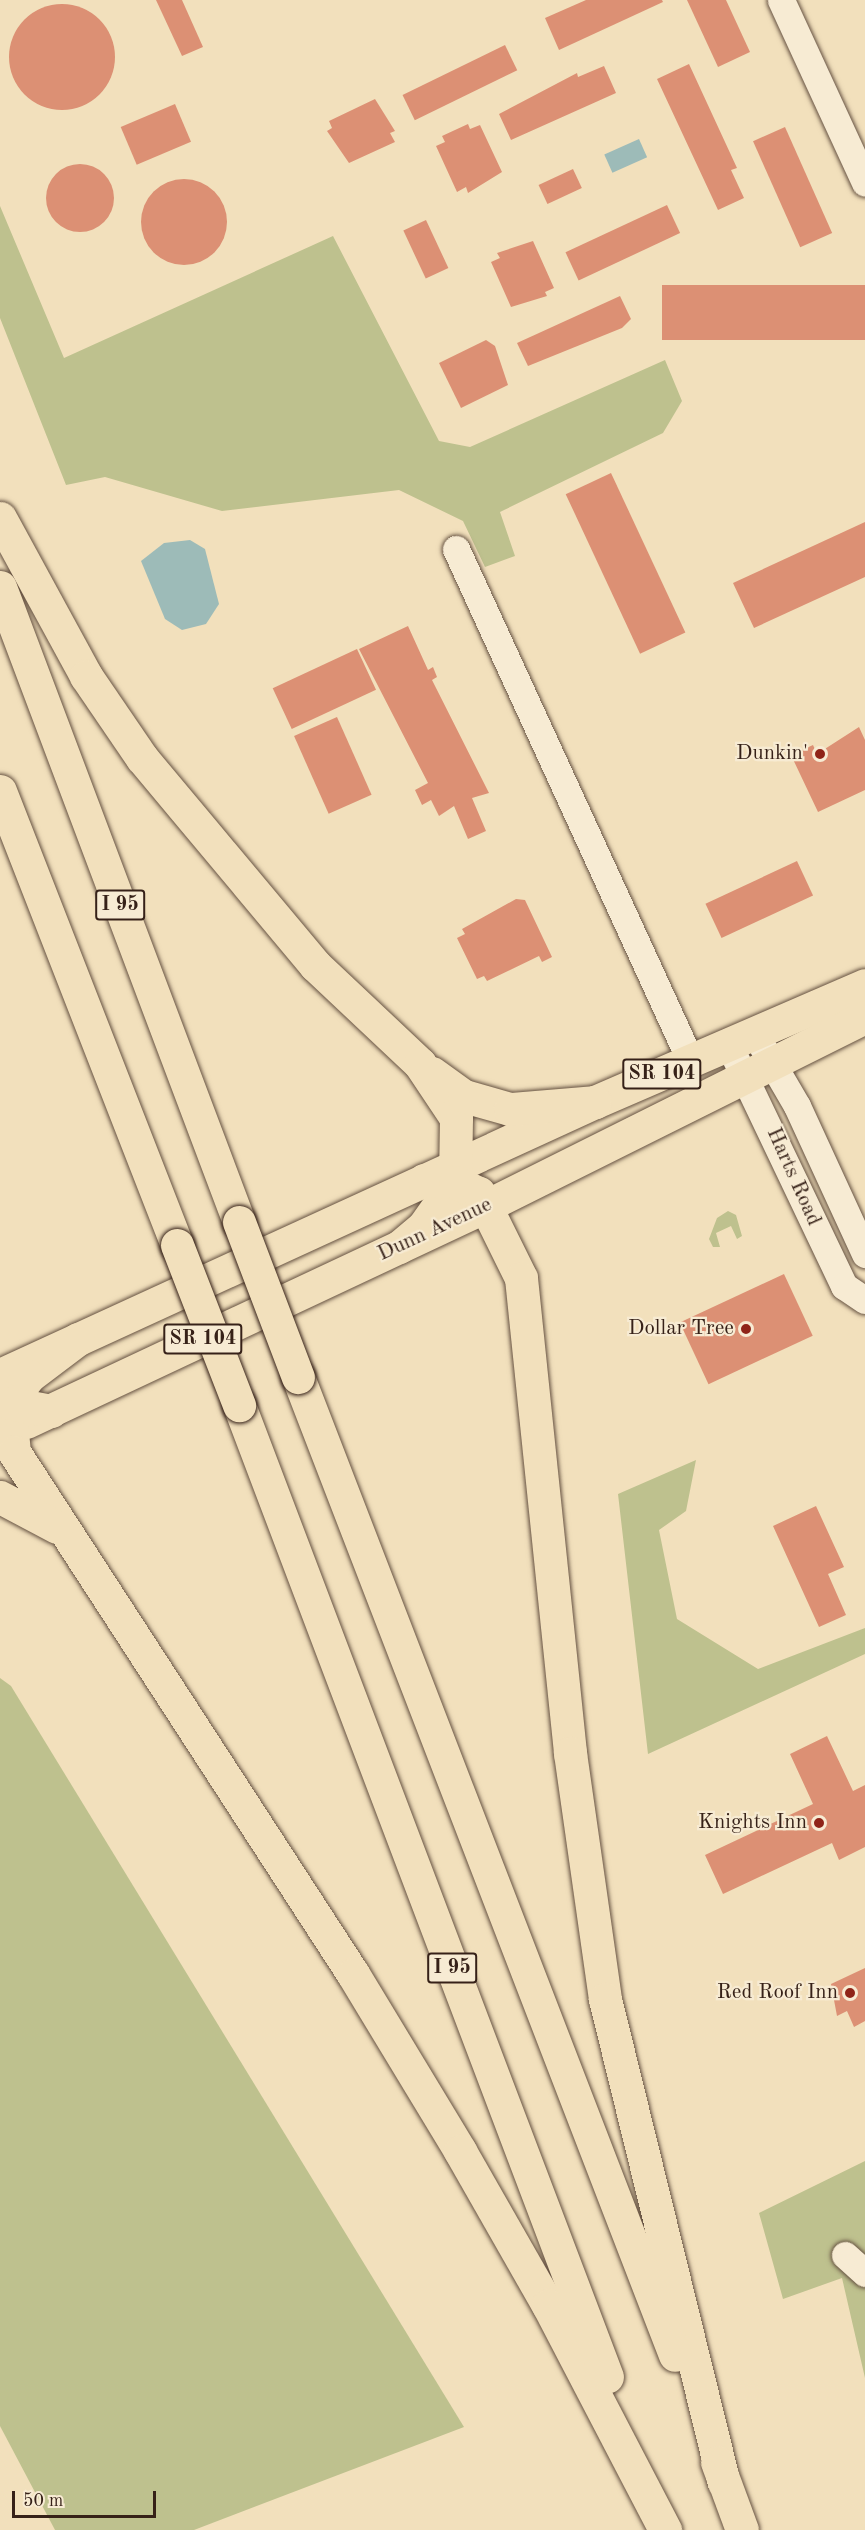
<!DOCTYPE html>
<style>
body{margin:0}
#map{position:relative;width:865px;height:2530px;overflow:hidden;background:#f2e0bc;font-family:"Old Standard TT",serif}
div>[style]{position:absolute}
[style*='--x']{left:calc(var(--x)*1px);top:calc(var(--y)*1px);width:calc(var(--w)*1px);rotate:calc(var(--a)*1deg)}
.green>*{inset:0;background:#bec18e}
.water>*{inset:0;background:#9dbbb8;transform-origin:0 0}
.building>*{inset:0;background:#dc9074;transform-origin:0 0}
.round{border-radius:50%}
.roads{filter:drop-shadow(0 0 2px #655141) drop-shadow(0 0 2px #655141)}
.minor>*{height:27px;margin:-13.5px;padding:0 13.5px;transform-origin:13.5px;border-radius:13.5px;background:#f7ebd3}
.major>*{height:33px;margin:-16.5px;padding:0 16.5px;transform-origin:16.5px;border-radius:16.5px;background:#f2e0bc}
.highway>*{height:33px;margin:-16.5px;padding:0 16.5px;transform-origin:16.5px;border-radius:16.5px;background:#f2e0bc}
.bridges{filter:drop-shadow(0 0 2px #362118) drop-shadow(0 0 2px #362118)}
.highway-bridge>*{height:33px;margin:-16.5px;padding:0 16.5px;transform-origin:16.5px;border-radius:16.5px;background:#f2e0bc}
.dots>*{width:16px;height:16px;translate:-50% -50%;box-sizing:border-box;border:3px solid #f7ebd3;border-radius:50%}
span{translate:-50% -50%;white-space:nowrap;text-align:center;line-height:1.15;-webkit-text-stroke:4.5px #f7ebd3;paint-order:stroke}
.shield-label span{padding:2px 4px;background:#f7ebd3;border:2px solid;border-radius:4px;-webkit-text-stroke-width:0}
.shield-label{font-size:20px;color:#362118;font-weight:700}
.poi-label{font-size:21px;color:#362118}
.right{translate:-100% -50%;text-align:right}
.street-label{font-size:21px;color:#362118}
.scale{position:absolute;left:12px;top:2491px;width:144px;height:27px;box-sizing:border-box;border:3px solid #362118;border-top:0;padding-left:8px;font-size:18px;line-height:21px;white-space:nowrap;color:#362118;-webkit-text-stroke:4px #f7ebd3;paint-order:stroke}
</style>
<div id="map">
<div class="green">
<div style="clip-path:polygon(0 206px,64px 358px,333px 236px,439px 441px,470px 447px,665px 360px,682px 401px,663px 433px,500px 512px,515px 556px,485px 567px,463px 521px,399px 490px,222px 511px,105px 477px,66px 485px,0 318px)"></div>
<div style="clip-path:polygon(728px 1211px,736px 1215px,742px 1236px,737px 1239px,731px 1226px,716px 1233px,720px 1247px,713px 1247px,709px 1239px,717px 1218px)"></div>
<div style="clip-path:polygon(696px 1460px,686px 1511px,659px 1530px,677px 1619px,758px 1669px,865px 1628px,865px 1654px,648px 1754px,618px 1494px)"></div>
<div style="clip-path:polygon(0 1678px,11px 1686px,464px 2427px,194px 2530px,55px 2530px,0 2426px)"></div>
<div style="clip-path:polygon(865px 2161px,865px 2378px,842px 2278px,783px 2299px,759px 2213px)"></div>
</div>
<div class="water">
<div style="left:639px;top:139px;width:20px;height:38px;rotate:66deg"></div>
<div style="clip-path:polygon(190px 540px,205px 549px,219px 604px,206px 624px,182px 630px,165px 619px,141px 561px,164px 543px)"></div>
</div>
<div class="building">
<div style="clip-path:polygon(156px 0,182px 0,203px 47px,182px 56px)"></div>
<div style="clip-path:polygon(586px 0,662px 0,663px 2px,559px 50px,545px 18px)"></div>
<div style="clip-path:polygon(687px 0,726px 0,750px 52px,718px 67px)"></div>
<div class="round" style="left:9px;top:4px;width:106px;height:106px"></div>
<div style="left:505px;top:45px;width:28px;height:114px;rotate:64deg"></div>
<div style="clip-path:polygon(689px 64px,737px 168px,731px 170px,744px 198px,718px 210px,657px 79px)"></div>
<div style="clip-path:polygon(604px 66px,616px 93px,511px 140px,499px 114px,577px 73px,578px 77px)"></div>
<div style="clip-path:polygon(375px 99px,395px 131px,390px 133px,395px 142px,349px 163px,327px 131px,332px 128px,329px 121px)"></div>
<div style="left:175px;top:104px;width:41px;height:59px;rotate:67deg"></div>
<div style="clip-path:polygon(468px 124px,470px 129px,480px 125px,502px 172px,468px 193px,466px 187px,457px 192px,436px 146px,445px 142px,442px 136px)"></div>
<div style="left:785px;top:127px;width:116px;height:35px;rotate:66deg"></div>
<div class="round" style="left:46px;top:164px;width:68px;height:68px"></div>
<div style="left:573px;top:169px;width:21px;height:38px;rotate:65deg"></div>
<div class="round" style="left:141px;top:179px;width:86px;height:86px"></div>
<div style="left:667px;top:205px;width:31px;height:112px;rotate:65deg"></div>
<div style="left:426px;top:220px;width:53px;height:25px;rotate:65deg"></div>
<div style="clip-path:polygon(533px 241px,554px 288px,545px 292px,547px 296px,511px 307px,491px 262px,500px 258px,497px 253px)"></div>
<div style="left:865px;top:285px;width:55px;height:203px;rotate:90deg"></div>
<div style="clip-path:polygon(620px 296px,631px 319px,622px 328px,528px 366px,517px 343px)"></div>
<div style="clip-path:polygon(486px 340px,495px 346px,508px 385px,461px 408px,439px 363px)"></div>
<div style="left:611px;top:473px;width:176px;height:50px;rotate:65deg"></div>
<div style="clip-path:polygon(865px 522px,865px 577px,754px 628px,733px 583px)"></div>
<div style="clip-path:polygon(408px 626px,428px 670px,433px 667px,437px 677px,432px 680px,489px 793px,472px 798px,486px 831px,468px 839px,454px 806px,439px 816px,431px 800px,422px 805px,415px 790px,428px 783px,359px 649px)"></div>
<div style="left:357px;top:649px;width:45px;height:93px;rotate:65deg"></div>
<div style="left:337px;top:717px;width:85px;height:47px;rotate:66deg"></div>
<div style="clip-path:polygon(859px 727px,865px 740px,865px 790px,818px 812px,791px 755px,813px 745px,817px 754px)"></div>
<div style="left:797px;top:861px;width:38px;height:101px;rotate:65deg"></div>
<div style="clip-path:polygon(516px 899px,525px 900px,552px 957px,542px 962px,539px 956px,487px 981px,484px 976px,477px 979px,457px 938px,465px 934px,462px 929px)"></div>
<div style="left:784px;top:1274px;width:68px;height:115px;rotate:65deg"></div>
<div style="clip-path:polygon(816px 1506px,844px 1567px,828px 1574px,846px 1615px,819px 1627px,773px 1526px)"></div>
<div style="clip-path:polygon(827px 1736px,853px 1791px,865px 1785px,865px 1847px,839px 1860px,832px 1843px,723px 1894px,705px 1855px,813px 1804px,790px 1754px)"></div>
<div style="clip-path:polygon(865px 1968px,865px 2021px,854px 2027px,847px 2011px,837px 2016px,831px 1984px)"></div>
</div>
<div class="roads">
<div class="minor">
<div style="--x:781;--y:0;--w:201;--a:65.3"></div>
<div style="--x:456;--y:549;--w:564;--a:65.39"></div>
<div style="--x:762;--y:1046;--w:69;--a:59.7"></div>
<div style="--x:797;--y:1106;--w:163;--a:65.3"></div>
<div style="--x:730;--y:1047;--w:265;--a:64.5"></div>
<div style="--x:844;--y:1286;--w:25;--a:34"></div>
<div style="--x:845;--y:2255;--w:27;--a:42"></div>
</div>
<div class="major">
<div style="--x:0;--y:1375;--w:655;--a:-24.65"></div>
<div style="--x:595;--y:1102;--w:294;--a:-23.4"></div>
<div style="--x:26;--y:1422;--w:508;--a:-25.15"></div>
<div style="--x:486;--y:1206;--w:424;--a:-26.5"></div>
</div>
<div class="highway">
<div style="--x:0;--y:518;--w:180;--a:61.4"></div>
<div style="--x:86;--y:676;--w:99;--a:55.7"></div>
<div style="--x:142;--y:758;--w:270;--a:50.1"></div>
<div style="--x:315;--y:965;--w:144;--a:43.3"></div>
<div style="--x:420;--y:1064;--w:65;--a:56.3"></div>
<div style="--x:456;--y:1118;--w:64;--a:90.9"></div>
<div style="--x:455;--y:1182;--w:55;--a:125.4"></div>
<div style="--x:423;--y:1227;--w:31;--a:140"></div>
<div style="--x:0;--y:587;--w:678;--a:69.37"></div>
<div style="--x:0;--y:791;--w:487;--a:68.7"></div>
<div style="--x:432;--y:1073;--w:39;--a:36"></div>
<div style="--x:464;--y:1096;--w:48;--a:15.8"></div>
<div style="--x:510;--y:1109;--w:85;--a:-4.7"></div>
<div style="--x:424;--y:1180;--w:31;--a:4"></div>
<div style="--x:455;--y:1182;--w:26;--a:25"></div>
<div style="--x:479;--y:1193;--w:95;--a:63.7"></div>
<div style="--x:521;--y:1278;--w:478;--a:84.1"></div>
<div style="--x:570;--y:1753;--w:248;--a:81.9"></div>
<div style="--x:605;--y:1999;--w:497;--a:76.2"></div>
<div style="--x:78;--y:1339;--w:61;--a:142.9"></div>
<div style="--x:29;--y:1376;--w:34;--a:127"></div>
<div style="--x:9;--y:1403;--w:49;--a:84.2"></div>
<div style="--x:14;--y:1452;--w:622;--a:57"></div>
<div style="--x:353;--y:1974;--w:207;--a:58.8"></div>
<div style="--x:460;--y:2151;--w:177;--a:60.3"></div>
<div style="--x:548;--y:2305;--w:254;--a:62.5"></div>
<div style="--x:298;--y:1377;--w:1048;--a:68.92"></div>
<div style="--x:0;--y:1396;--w:11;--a:38"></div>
<div style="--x:9;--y:1403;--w:43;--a:10.8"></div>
<div style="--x:239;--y:1405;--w:1039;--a:69.26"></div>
<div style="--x:0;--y:1497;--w:64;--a:27.8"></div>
<div style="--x:717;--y:2462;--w:72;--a:69.8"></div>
</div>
</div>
<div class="bridges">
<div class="highway-bridge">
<div style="--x:239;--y:1222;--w:166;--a:69.2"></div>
<div style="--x:177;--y:1245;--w:172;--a:68.8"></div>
</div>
</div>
<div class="dots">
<div style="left:820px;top:754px;background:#8f2418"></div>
<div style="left:746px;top:1329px;background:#8f2418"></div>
<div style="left:819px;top:1823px;background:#8f2418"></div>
<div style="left:850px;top:1993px;background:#8f2418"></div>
</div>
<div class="shield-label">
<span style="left:120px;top:905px">I 95</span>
<span style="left:662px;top:1074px">SR 104</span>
<span style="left:203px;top:1339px">SR 104</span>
<span style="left:452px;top:1968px">I 95</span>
</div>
<div class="poi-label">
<span class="right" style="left:808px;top:754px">Dunkin'</span>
<span class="right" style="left:734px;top:1329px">Dollar Tree</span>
<span class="right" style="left:807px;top:1823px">Knights Inn</span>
<span class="right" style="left:838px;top:1993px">Red Roof Inn</span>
</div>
<div class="street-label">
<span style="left:793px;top:1177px;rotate:66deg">Harts Road</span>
<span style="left:435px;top:1230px;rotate:-25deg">Dunn Avenue</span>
</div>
<div class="scale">50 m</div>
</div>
